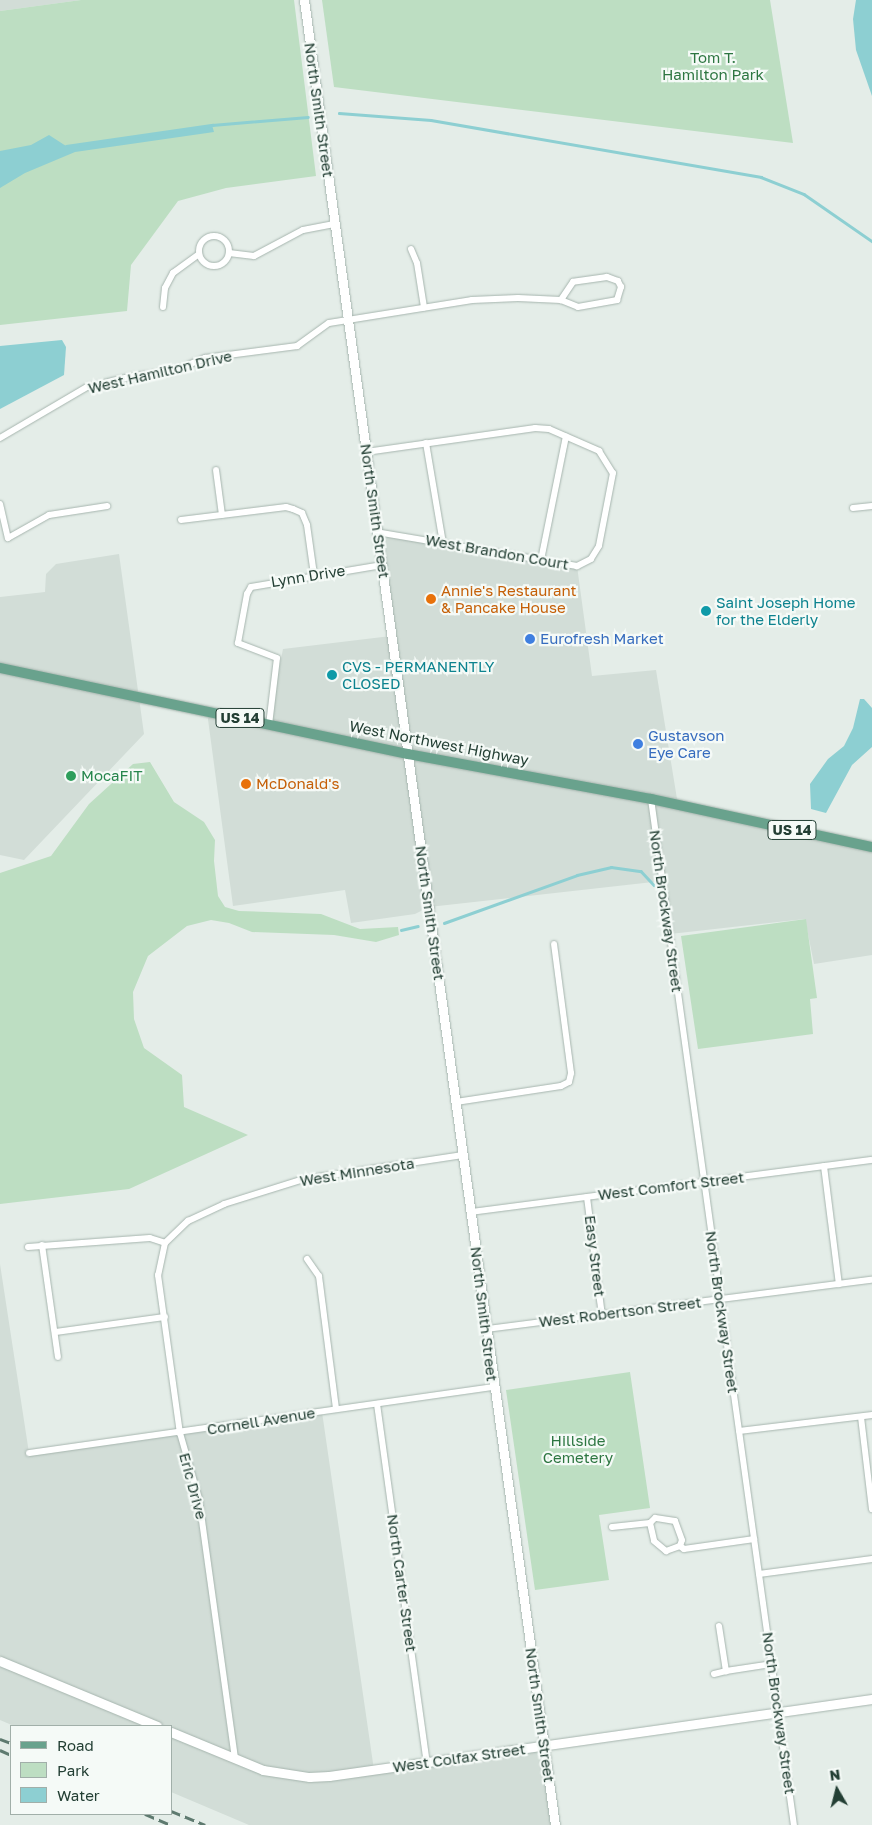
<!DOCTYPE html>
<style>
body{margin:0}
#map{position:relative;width:872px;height:1825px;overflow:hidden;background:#e4ede8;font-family:"Golos Text",sans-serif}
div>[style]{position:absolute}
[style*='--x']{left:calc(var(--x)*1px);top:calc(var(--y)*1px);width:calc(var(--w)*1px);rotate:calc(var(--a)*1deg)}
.built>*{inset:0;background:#d2ddd7}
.green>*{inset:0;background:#bddec2}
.water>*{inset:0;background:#8dcfd2}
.stream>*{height:2.5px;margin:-1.25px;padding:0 1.25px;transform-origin:1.25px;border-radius:1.25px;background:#8dcfd2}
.roads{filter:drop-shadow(0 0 1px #a6b5ae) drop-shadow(0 0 1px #a6b5ae)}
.street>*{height:6px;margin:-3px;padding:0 3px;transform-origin:3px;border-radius:3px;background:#fff}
.street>.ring{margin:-3px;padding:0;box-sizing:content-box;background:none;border:6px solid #fff;border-radius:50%}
.secondary>*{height:9px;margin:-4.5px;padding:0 4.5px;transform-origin:4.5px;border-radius:4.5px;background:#fff}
.primary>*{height:10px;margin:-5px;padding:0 5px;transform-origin:5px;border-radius:5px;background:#69a28d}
.rail>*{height:2.5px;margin-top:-1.25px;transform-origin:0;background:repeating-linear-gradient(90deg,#5e7a6f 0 10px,transparent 0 15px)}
.dots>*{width:14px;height:14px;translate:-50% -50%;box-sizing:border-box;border:2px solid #f5faf7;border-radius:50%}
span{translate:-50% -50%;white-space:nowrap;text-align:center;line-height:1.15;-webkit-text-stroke:4.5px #f5faf7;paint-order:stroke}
.shield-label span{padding:1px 4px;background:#f5faf7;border:1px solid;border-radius:4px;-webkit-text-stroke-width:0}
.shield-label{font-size:14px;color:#233f34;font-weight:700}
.park-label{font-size:15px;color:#2d7641}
.street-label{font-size:15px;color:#233f34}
.food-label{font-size:15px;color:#c56008}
.left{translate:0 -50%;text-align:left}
.culture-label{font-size:15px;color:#0d838f}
.shop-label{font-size:15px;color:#366cbe}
.leisure-label{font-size:15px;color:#27864d}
.legend{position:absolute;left:10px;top:1725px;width:162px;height:90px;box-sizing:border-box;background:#f5faf7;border:1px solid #a1afa9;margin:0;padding:6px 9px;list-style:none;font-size:15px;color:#233f34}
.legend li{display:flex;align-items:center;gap:10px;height:25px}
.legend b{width:25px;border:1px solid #a1afa9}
.north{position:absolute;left:812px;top:1765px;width:50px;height:50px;-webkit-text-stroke:4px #f5faf7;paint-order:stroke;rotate:352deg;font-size:14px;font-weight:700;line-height:20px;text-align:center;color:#233f34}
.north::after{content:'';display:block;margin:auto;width:18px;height:22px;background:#233f34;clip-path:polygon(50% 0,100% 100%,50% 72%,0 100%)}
</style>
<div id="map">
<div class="built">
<div style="clip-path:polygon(0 0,81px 0,0 11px)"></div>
<div style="clip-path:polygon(377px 532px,577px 566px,592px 676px,656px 670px,678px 805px,872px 847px,872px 955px,814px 964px,805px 919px,670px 934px,662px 881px,429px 907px,415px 914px,351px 923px,345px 890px,233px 906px,207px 712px,268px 724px,283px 649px,391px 636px)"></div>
<div style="clip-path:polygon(119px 554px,144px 734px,24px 860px,0 855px,0 597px,45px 592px,46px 574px,56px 564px)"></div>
<div style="clip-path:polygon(0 1264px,29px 1453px,322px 1412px,374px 1770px,544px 1747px,555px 1825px,249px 1825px,171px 1792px,171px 1726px,14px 1726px,0 1720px)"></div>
</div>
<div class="green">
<div style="clip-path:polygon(81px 0,294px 0,316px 176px,226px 188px,178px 201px,131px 265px,127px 311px,0 325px,0 11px)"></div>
<div style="clip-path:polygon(322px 0,770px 0,793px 143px,334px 87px)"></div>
<div style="clip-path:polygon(150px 762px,174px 802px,204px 822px,215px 840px,214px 861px,218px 896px,225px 907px,239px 911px,321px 914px,360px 929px,398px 927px,399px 935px,376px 942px,334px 935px,252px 932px,229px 923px,211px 920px,187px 926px,148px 956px,133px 992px,134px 1019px,144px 1048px,182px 1075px,184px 1107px,248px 1135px,129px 1189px,0 1204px,0 873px,51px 856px,89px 804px,133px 764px)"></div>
<div style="clip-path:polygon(806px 919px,817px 998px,810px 999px,813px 1034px,698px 1049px,681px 936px)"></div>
<div style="clip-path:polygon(630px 1372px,650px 1508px,599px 1515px,609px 1580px,535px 1590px,506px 1390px)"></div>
</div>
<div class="water">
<div style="clip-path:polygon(856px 0,872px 0,872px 96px,856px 50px,853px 19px)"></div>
<div style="clip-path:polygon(212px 125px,214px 132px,75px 152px,25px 173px,0 188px,0 151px,31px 145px,49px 135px,66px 146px)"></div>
<div style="clip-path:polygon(62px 340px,66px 347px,64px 375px,0 409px,0 346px)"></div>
<div style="clip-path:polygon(860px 699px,864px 699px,872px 708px,872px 747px,852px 765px,826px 813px,811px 809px,810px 784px,828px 759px,844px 746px,853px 728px)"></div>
</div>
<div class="stream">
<div style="--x:339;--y:113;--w:92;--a:4.4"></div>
<div style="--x:431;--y:120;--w:335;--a:9.8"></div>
<div style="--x:761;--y:177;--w:46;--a:21.6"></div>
<div style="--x:804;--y:194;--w:83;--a:34.7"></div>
<div style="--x:66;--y:146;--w:148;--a:-8.2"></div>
<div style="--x:212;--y:125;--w:96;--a:-4.8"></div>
<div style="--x:444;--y:923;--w:141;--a:-19.8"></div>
<div style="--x:577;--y:875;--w:35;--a:-13"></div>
<div style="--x:611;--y:867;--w:30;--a:8"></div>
<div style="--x:641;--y:871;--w:19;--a:47"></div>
<div style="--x:401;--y:930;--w:17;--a:-13"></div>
</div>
<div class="roads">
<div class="street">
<div class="ring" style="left:199px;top:236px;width:24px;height:24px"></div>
<div style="--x:411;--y:249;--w:15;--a:67"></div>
<div style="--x:417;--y:263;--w:45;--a:81"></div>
<div style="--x:229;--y:253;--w:25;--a:7"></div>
<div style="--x:254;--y:256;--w:55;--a:-28"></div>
<div style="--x:303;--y:230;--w:33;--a:-11"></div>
<div style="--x:163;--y:307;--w:19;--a:-84"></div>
<div style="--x:165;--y:288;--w:17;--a:-62"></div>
<div style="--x:173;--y:273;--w:32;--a:-36"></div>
<div style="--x:0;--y:438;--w:101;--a:-30.4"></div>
<div style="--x:87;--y:387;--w:48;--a:-13.2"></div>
<div style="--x:134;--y:376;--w:39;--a:-7"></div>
<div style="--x:173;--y:371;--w:35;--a:-22"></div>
<div style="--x:205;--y:358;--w:93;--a:-7.4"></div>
<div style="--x:297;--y:346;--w:39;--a:-36"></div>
<div style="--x:329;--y:323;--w:145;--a:-9.1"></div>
<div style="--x:472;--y:300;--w:46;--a:-2.5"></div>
<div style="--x:518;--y:298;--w:43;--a:2.7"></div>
<div style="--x:561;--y:300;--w:18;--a:22"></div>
<div style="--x:578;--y:307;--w:40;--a:-10"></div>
<div style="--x:617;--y:300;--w:14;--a:-73"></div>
<div style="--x:621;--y:287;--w:7;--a:-117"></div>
<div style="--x:618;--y:281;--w:12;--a:-160"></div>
<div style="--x:607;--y:277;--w:34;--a:172"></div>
<div style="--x:573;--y:282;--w:22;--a:124"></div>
<div style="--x:426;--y:443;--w:101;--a:80.4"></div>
<div style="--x:366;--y:452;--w:171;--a:-8.1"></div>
<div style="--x:535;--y:428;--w:14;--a:4"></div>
<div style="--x:549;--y:429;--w:55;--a:23.7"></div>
<div style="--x:599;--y:451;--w:26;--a:58"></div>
<div style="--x:613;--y:473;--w:74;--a:100.9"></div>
<div style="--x:599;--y:546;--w:15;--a:122"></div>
<div style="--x:591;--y:559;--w:16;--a:153"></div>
<div style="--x:577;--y:566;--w:203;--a:-170.4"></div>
<div style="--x:216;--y:470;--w:45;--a:82.4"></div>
<div style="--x:0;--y:504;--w:35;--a:77"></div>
<div style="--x:8;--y:538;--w:47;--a:-29.3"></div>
<div style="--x:49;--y:515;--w:59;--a:-8.8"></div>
<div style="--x:853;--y:508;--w:19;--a:-6"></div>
<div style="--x:181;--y:520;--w:106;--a:-7.1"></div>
<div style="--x:286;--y:507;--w:7;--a:16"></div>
<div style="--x:293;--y:509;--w:10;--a:24"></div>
<div style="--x:302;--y:513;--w:13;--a:67"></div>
<div style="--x:307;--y:525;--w:50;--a:82"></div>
<div style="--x:541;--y:560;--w:126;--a:-78.6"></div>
<div style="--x:269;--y:725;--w:67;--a:-83.2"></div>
<div style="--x:277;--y:658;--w:42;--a:-159"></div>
<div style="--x:238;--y:643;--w:50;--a:-79.6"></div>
<div style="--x:247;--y:594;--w:8;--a:-60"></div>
<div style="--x:251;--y:587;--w:133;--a:-9.5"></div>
<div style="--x:651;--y:799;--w:1036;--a:82.07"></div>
<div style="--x:456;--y:1102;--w:106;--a:-8.7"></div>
<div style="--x:561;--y:1086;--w:9;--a:-27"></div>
<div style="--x:569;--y:1082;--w:9;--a:-77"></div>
<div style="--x:571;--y:1073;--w:130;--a:-97.5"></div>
<div style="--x:824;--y:1166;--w:119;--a:82.8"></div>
<div style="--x:587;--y:1197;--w:119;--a:82.8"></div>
<div style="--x:471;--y:1212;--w:404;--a:-7.4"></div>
<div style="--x:165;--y:1243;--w:33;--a:102"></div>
<div style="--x:158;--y:1275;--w:160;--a:82.1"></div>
<div style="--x:180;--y:1433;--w:69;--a:73.9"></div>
<div style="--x:199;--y:1499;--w:262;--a:82.1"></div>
<div style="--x:42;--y:1245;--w:113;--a:81.9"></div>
<div style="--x:28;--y:1247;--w:122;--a:-4.2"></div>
<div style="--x:150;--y:1238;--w:16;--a:18"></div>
<div style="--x:165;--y:1243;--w:32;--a:-44"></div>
<div style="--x:188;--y:1221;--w:40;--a:-25"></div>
<div style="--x:224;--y:1204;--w:84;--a:-17.4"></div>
<div style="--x:304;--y:1179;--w:161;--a:-8.6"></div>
<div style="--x:307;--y:1259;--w:21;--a:55"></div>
<div style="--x:319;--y:1276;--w:134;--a:82.7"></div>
<div style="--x:487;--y:1329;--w:388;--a:-7.3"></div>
<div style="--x:55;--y:1332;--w:111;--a:-7.8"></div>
<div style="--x:377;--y:1404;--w:362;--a:82.1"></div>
<div style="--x:861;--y:1417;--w:93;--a:83.2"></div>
<div style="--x:739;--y:1431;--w:134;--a:-6.9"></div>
<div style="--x:29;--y:1453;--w:470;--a:-8.1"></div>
<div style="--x:612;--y:1527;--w:38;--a:-6"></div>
<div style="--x:680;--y:1546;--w:6;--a:-72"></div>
<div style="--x:682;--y:1540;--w:20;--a:-110"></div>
<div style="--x:675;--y:1521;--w:20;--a:-171"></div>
<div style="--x:655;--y:1518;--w:7;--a:135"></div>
<div style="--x:650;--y:1523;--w:18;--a:77"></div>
<div style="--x:654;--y:1541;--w:16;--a:40"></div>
<div style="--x:666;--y:1551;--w:15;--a:-20"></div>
<div style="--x:680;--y:1546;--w:5;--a:37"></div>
<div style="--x:684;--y:1549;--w:71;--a:-8.1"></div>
<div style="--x:759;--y:1574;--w:114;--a:-7.6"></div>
<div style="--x:719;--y:1626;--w:46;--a:81.2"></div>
<div style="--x:726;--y:1671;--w:47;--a:-8.7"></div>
<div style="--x:714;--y:1674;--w:12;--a:-14"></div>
</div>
<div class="secondary">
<div style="--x:304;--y:0;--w:1842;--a:82.17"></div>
<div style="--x:0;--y:1661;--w:170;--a:22.5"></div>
<div style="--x:171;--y:1732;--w:100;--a:22.4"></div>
<div style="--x:263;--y:1770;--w:47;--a:8.7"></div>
<div style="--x:309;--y:1777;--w:20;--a:-3"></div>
<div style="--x:329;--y:1776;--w:548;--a:-8.07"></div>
</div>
<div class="primary">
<div style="--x:0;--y:668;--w:417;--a:11.9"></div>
<div style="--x:408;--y:754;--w:247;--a:10.5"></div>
<div style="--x:651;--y:799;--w:226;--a:12.3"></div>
</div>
</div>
<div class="rail">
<div style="--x:0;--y:1739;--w:12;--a:20"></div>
<div style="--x:0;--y:1750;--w:12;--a:24"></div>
<div style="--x:171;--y:1811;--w:37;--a:22"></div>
<div style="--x:145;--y:1814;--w:28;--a:23"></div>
</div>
<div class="dots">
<div style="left:431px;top:599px;background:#e8710a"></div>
<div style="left:706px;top:611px;background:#0f9aa8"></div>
<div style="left:530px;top:639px;background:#3f7fe0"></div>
<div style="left:332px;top:675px;background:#0f9aa8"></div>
<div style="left:638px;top:744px;background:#3f7fe0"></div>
<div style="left:71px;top:776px;background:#2e9e5b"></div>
<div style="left:246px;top:784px;background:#e8710a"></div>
</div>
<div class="shield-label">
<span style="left:240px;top:718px">US 14</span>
<span style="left:792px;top:830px">US 14</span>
</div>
<div class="park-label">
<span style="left:713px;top:66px">Tom T.<br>Hamilton Park</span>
<span style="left:578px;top:1449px">Hillside<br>Cemetery</span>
</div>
<div class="street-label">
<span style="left:319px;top:110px;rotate:82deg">North Smith Street</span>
<span style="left:160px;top:372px;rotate:-13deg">West Hamilton Drive</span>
<span style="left:375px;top:511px;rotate:82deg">North Smith Street</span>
<span style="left:497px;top:552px;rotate:10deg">West Brandon Court</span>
<span style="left:308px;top:576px;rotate:-9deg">Lynn Drive</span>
<span style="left:439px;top:743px;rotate:11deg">West Northwest Highway</span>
<span style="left:666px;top:911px;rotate:82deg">North Brockway Street</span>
<span style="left:430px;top:913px;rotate:82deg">North Smith Street</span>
<span style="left:357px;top:1172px;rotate:-9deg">West Minnesota</span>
<span style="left:671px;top:1186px;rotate:-7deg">West Comfort Street</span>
<span style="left:595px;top:1256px;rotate:83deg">Easy Street</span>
<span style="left:620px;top:1312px;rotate:-7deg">West Robertson Street</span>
<span style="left:722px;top:1312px;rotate:82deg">North Brockway Street</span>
<span style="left:484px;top:1314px;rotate:83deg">North Smith Street</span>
<span style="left:261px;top:1421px;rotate:-9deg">Cornell Avenue</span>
<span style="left:193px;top:1486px;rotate:75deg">Eric Drive</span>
<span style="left:402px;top:1583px;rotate:82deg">North Carter Street</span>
<span style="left:779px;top:1713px;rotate:82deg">North Brockway Street</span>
<span style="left:540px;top:1715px;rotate:82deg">North Smith Street</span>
<span style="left:459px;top:1758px;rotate:-8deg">West Colfax Street</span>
</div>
<div class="food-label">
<span class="left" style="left:441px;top:599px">Annie's Restaurant<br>&amp; Pancake House</span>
<span class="left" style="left:256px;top:784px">McDonald's</span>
</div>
<div class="culture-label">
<span class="left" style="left:716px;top:611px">Saint Joseph Home<br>for the Elderly</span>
<span class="left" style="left:342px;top:675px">CVS - PERMANENTLY<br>CLOSED</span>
</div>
<div class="shop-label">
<span class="left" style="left:540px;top:639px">Eurofresh Market</span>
<span class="left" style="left:648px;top:744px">Gustavson<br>Eye Care</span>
</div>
<div class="leisure-label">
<span class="left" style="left:81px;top:776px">MocaFIT</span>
</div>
<ul class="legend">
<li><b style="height:6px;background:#69a28d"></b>Road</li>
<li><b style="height:14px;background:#bddec2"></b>Park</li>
<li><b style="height:14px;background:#8dcfd2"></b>Water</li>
</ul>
<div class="north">N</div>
</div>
